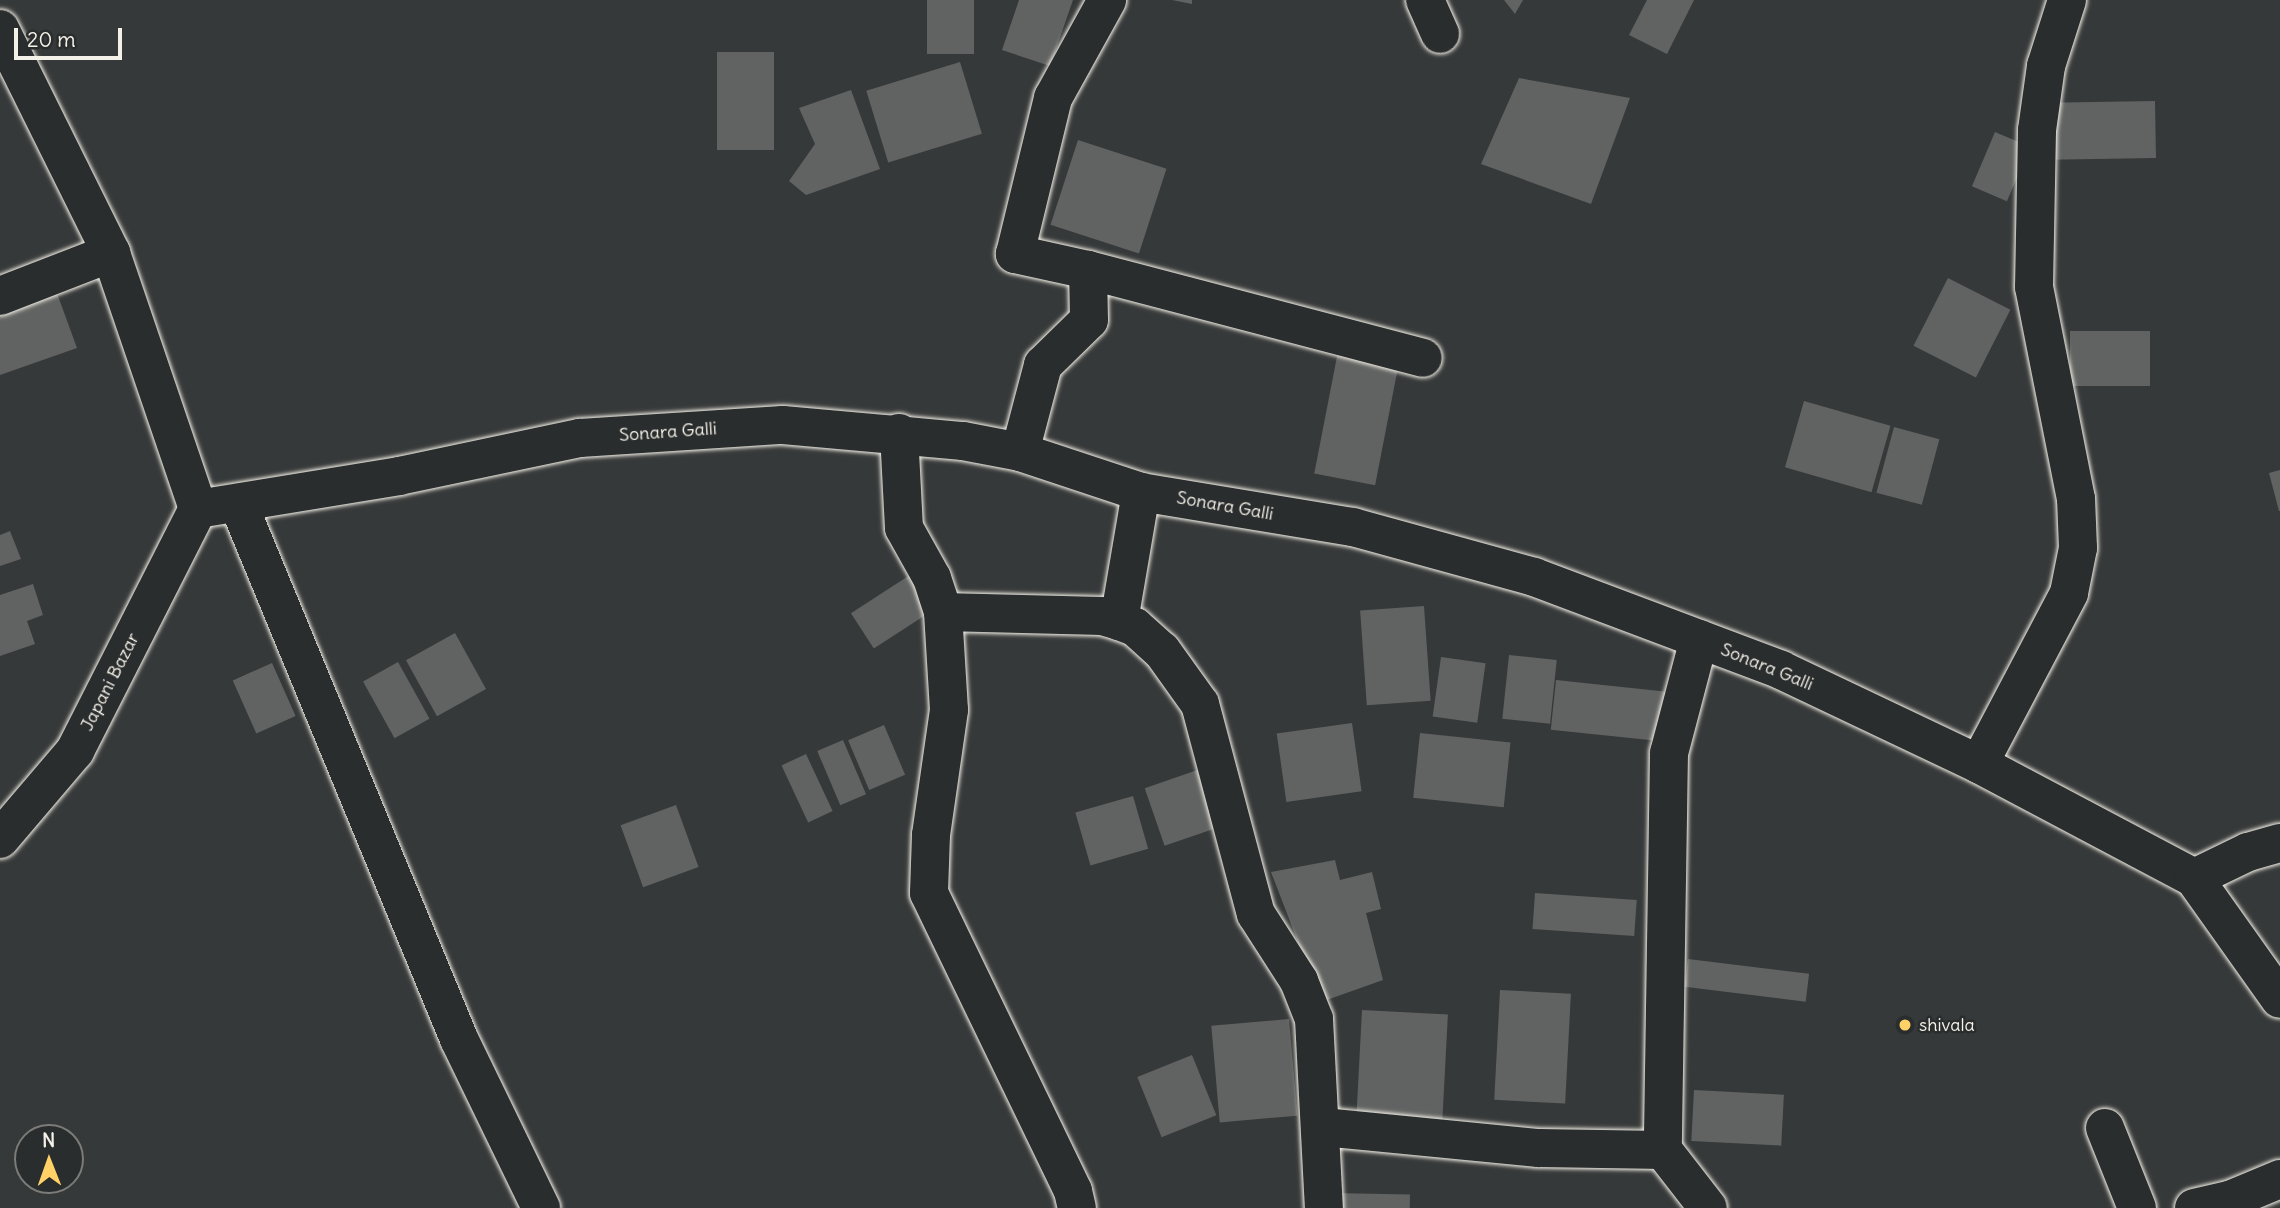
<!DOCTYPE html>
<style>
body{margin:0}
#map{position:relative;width:2280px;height:1208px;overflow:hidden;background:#363939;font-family:Delius,sans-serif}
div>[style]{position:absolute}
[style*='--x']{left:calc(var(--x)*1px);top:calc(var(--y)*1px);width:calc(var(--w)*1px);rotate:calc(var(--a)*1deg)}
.building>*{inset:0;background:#616362;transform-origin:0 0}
.roads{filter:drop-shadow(0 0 2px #f4f1e8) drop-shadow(0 0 2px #f4f1e8)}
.minor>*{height:38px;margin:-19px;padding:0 19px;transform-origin:19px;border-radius:19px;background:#2a2d2e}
.dots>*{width:19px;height:19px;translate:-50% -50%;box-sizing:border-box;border:4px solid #2a2d2e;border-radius:50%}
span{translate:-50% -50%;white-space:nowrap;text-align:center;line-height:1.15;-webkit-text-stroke:5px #2a2d2e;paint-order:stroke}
.street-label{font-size:18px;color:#f4f1e8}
.poi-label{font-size:18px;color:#f4f1e8}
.left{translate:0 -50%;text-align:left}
.north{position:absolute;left:14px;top:1124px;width:70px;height:70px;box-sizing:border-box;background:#2a2d2e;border:2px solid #7b7b78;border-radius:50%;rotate:359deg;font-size:19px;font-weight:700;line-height:28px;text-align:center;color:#f4f1e8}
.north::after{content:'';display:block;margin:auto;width:24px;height:32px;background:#ffd166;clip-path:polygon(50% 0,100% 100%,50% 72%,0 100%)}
.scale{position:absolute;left:14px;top:28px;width:108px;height:32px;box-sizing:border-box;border:4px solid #f4f1e8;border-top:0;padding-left:9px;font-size:21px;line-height:24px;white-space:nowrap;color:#f4f1e8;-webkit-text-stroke:5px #2a2d2e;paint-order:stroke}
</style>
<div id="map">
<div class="building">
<div style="left:927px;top:0;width:47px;height:54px"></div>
<div style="clip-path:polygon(1019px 0,1073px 0,1050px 66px,1002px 50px)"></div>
<div style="clip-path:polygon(1172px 0,1192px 0,1192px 4px)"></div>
<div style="clip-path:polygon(1504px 0,1523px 0,1515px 14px)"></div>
<div style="clip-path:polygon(1647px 0,1694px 0,1667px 54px,1629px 35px)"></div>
<div style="left:717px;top:52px;width:57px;height:98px"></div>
<div style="left:960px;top:62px;width:75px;height:98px;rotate:73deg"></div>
<div style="clip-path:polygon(1519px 78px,1630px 98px,1591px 204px,1481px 164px)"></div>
<div style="clip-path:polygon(851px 90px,880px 169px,806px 195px,789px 181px,815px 144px,799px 108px)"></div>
<div style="left:2155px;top:101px;width:57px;height:107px;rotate:89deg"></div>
<div style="left:1995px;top:132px;width:38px;height:59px;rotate:23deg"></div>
<div style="left:1078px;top:140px;width:93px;height:89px;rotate:18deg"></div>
<div style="left:1948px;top:278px;width:70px;height:76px;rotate:27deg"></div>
<div style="clip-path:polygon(54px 285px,77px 348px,0 375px,0 305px)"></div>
<div style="left:2070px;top:331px;width:80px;height:55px"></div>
<div style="left:1340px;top:341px;width:62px;height:135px;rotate:11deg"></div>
<div style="left:1804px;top:401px;width:90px;height:69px;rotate:16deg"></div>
<div style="left:1894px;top:427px;width:47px;height:68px;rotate:15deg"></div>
<div style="clip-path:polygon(2280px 470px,2280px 511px,2279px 511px,2269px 473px)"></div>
<div style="clip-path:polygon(10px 531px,21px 559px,0 566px,0 535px)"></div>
<div style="left:913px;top:573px;width:42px;height:74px;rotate:57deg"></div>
<div style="clip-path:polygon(33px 584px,43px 615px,27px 621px,35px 644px,0 656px,0 595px)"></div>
<div style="left:1424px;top:606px;width:95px;height:64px;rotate:86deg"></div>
<div style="left:455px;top:633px;width:64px;height:56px;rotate:61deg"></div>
<div style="left:1509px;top:655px;width:48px;height:64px;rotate:6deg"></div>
<div style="left:1441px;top:657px;width:45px;height:60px;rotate:8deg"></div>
<div style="left:398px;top:662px;width:65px;height:40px;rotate:61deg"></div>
<div style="left:272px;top:663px;width:58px;height:43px;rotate:66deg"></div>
<div style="left:1556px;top:680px;width:121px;height:50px;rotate:6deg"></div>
<div style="left:1352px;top:723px;width:69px;height:76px;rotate:82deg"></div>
<div style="left:884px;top:725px;width:54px;height:39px;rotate:67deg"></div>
<div style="left:1420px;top:733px;width:91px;height:65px;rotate:6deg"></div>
<div style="left:843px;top:740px;width:59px;height:28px;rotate:67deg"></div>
<div style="left:806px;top:754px;width:63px;height:27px;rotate:65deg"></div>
<div style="left:1209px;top:766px;width:61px;height:68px;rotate:71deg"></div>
<div style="left:1133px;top:796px;width:55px;height:60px;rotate:74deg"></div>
<div style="left:676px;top:805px;width:66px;height:59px;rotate:70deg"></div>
<div style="clip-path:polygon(1335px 860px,1340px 880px,1372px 872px,1381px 909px,1366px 913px,1383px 980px,1321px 1002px,1271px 872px)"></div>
<div style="left:1535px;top:893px;width:102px;height:36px;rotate:4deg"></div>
<div style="left:1688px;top:959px;width:122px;height:28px;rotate:7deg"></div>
<div style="left:1500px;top:990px;width:71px;height:110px;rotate:3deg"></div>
<div style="left:1362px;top:1010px;width:86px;height:106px;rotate:3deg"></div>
<div style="left:1289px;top:1019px;width:97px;height:78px;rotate:85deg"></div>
<div style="left:1192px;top:1055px;width:65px;height:59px;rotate:68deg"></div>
<div style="left:1694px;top:1090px;width:90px;height:51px;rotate:3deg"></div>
<div style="left:1331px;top:1193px;width:79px;height:15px;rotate:1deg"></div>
</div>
<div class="roads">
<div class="minor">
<div style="--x:1425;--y:0;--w:37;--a:66"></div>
<div style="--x:0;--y:29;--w:250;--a:63.6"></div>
<div style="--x:111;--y:253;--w:270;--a:71.2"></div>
<div style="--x:1088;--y:270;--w:346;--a:14.7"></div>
<div style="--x:0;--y:296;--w:119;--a:-21.2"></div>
<div style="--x:899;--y:433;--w:95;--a:87"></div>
<div style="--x:904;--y:528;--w:57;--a:60.8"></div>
<div style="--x:932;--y:578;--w:36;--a:72"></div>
<div style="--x:943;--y:612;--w:98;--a:86.5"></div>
<div style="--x:949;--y:710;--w:126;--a:98.2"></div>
<div style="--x:931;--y:835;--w:58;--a:92"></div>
<div style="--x:929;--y:893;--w:331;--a:64.2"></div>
<div style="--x:1073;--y:1191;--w:17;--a:77"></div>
<div style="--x:1020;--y:452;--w:90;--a:-75.2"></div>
<div style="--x:1043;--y:365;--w:64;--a:-44.4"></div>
<div style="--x:1089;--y:320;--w:50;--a:-91.1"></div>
<div style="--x:1088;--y:270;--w:75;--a:-167.6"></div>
<div style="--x:1015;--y:254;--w:161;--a:-76.3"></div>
<div style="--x:1053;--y:98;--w:112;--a:-61.1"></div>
<div style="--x:238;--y:503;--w:580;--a:67.59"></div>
<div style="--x:459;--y:1039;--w:188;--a:64.1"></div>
<div style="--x:198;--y:509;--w:204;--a:-9.3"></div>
<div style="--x:399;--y:476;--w:185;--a:-11.9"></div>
<div style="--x:580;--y:438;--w:203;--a:-3.7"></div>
<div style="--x:783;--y:425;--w:181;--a:5.1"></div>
<div style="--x:963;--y:441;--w:58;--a:10.9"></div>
<div style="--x:1020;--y:452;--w:127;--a:18.3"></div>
<div style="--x:1141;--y:492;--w:215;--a:9.4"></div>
<div style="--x:1353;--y:527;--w:188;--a:15.4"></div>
<div style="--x:1534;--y:577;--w:264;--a:20.6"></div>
<div style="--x:1781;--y:670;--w:219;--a:25.4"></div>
<div style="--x:1979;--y:764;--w:243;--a:27.9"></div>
<div style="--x:2194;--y:878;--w:148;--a:54.6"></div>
<div style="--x:943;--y:612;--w:159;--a:1.4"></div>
<div style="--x:1102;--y:616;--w:18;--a:16"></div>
<div style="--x:1119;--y:621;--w:17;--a:21"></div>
<div style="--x:1135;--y:627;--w:36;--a:42"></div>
<div style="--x:1162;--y:651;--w:65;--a:54.4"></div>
<div style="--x:1200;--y:704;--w:217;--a:75.1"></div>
<div style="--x:1256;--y:914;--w:80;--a:57.3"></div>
<div style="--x:1299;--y:981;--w:41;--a:68.5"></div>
<div style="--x:1314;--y:1019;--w:189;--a:87"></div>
<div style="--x:1119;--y:621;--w:131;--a:-80.3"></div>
<div style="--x:1699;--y:639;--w:118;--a:104.7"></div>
<div style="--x:1669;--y:753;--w:397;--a:90.9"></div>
<div style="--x:1663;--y:1150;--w:73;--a:52.2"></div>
<div style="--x:1979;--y:764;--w:193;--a:-62.2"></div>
<div style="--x:2069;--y:593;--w:46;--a:-78.7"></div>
<div style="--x:2078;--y:548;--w:49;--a:-92.3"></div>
<div style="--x:2076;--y:499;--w:216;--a:-101.2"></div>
<div style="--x:2034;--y:287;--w:157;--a:-88.9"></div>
<div style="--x:2037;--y:130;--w:65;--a:-82"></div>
<div style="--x:2046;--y:66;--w:69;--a:-72.3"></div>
<div style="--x:0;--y:839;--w:116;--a:-49.6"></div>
<div style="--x:75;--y:751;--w:271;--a:-63.1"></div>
<div style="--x:2194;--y:878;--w:60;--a:-25.7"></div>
<div style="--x:2248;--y:852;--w:33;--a:-16"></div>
<div style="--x:1323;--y:1127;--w:217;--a:5.6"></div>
<div style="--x:1539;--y:1148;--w:124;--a:0.9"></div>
<div style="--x:2105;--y:1128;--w:86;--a:68.2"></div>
<div style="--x:2194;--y:1208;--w:39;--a:-13"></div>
<div style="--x:2232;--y:1199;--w:52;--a:-22.6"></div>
</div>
</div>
<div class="dots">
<div style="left:1905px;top:1025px;background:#ffd166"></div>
</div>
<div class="street-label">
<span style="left:668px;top:432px;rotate:-4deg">Sonara Galli</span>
<span style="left:1225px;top:506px;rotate:10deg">Sonara Galli</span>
<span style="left:1767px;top:667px;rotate:22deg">Sonara Galli</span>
<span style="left:110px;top:682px;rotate:-63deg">Japani Bazar</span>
</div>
<div class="poi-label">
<span class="left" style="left:1919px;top:1025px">shivala</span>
</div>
<div class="north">N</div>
<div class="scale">20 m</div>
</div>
